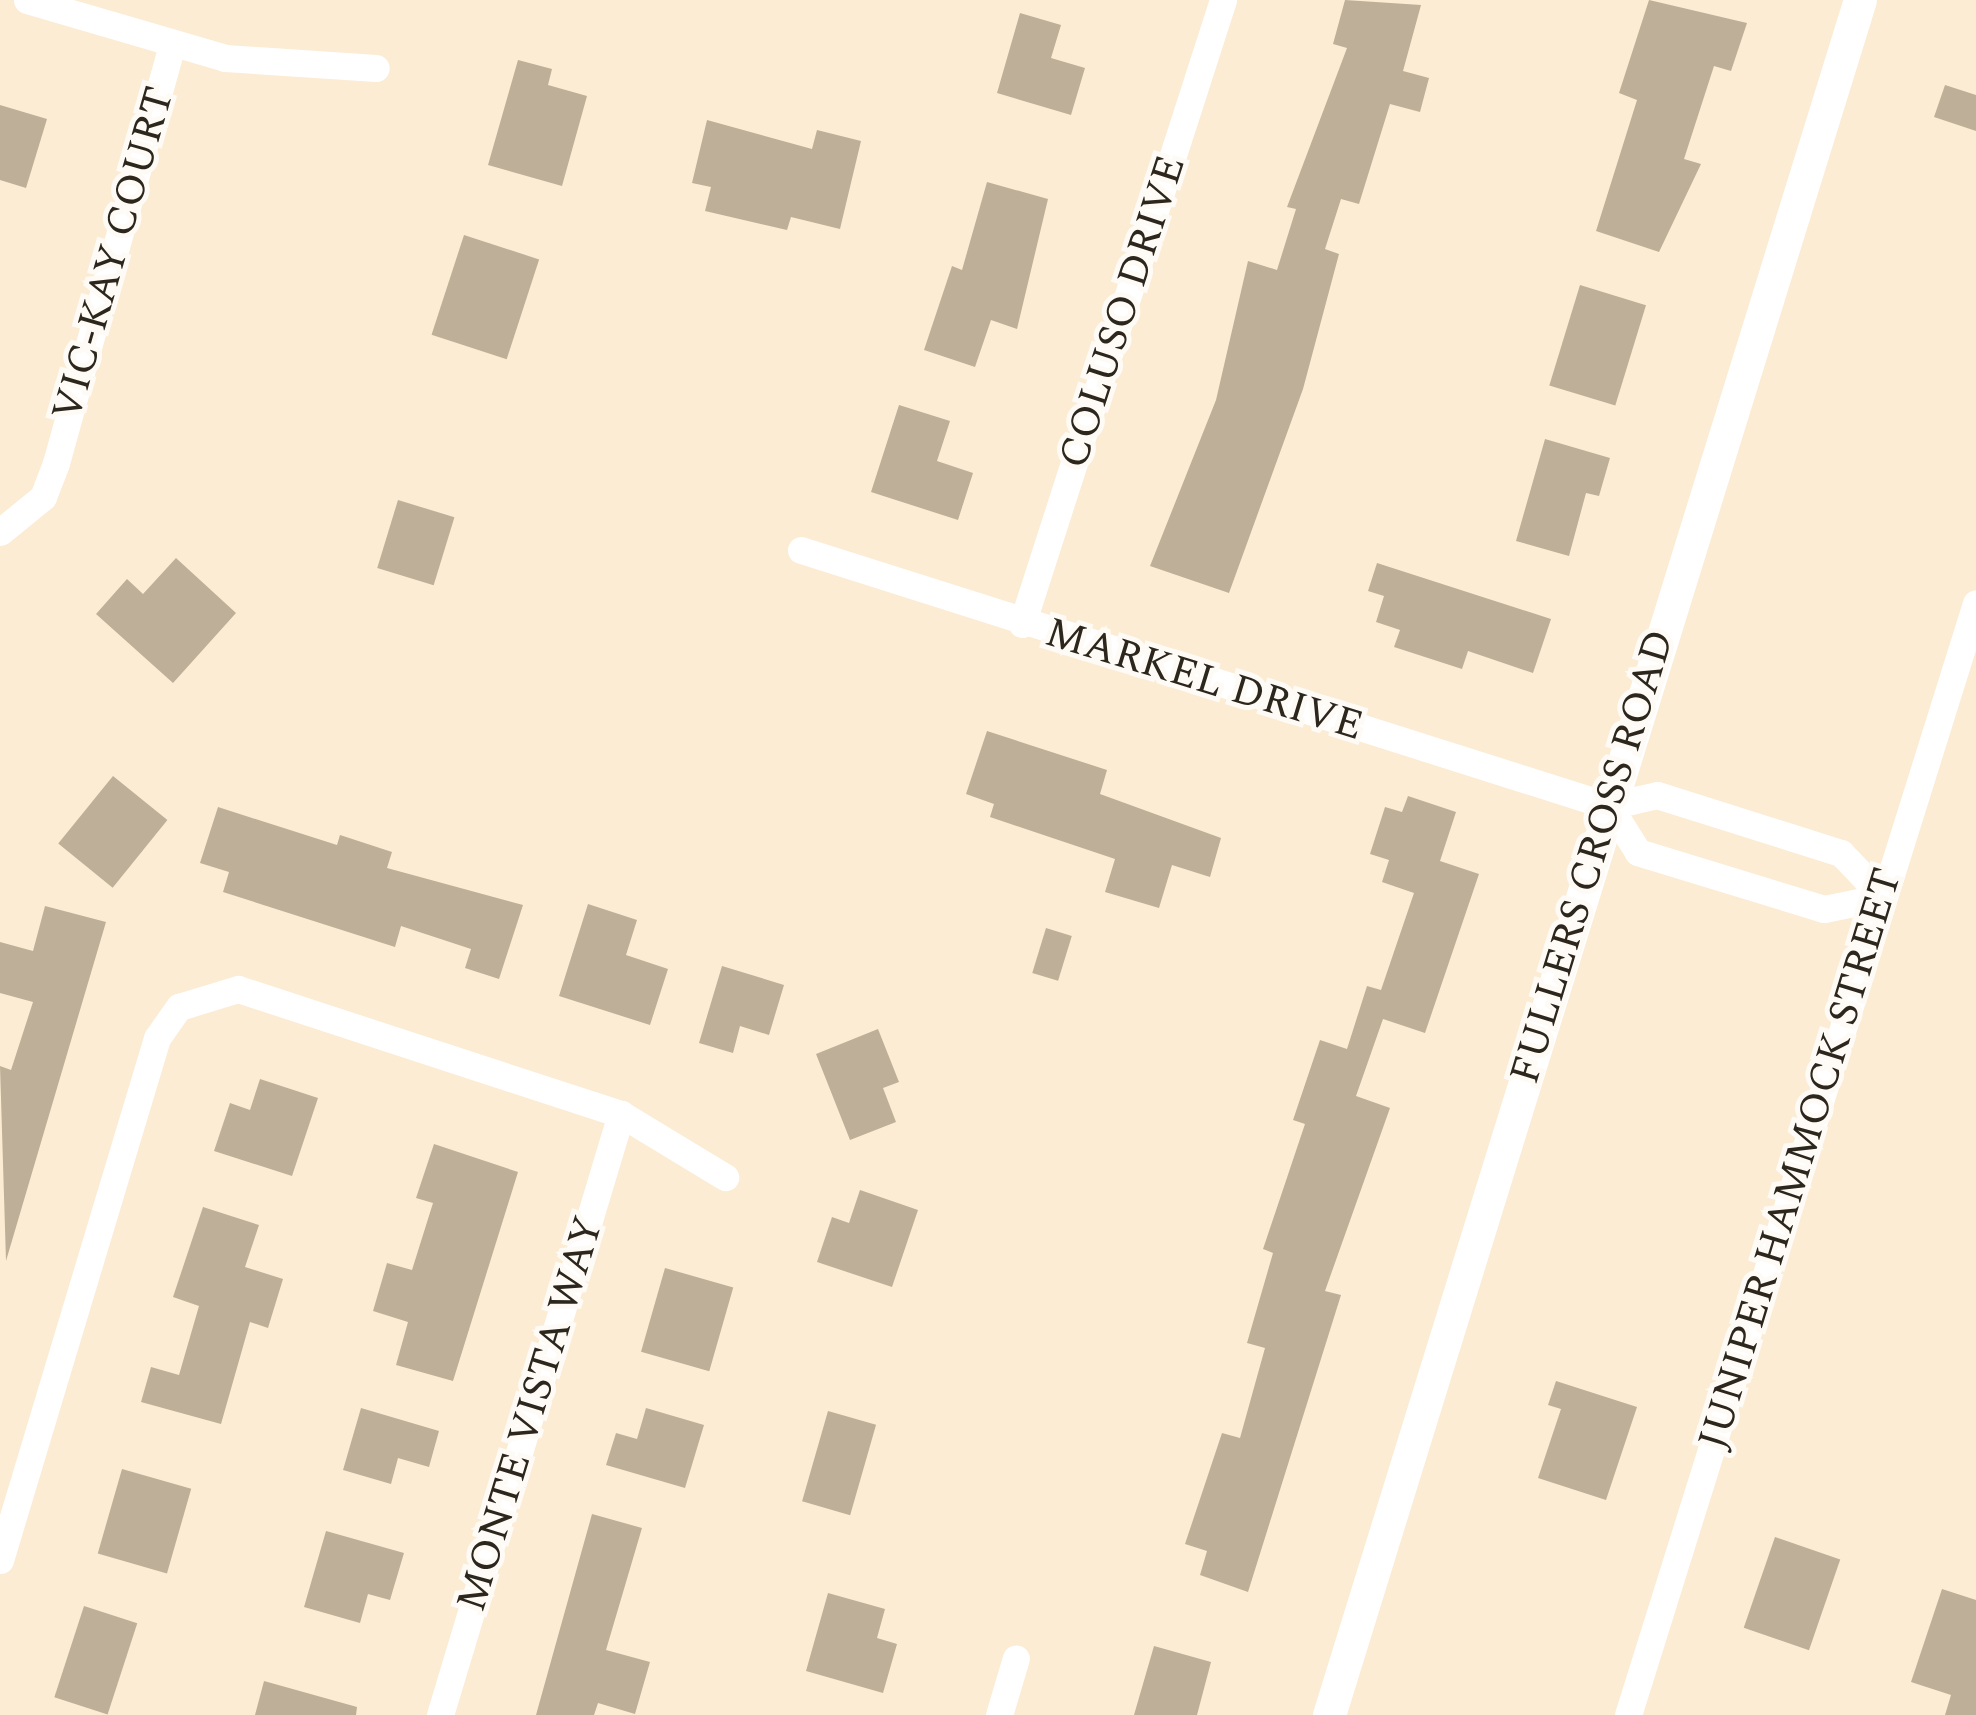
<!DOCTYPE html>
<style>
body{margin:0}
#map{position:relative;width:1976px;height:1715px;overflow:hidden;background:#fcecd4;font-family:Spectral,serif}
div>[style]{position:absolute}
[style*='--x']{left:calc(var(--x)*1px);top:calc(var(--y)*1px);width:calc(var(--w)*1px);rotate:calc(var(--a)*1deg)}
.building>*{inset:0;background:#beaf98;transform-origin:0 0}
.minor>*{height:27px;margin:-13.5px;padding:0 13.5px;transform-origin:13.5px;border-radius:13.5px;background:#fff}
.tertiary>*{height:33px;margin:-16.5px;padding:0 16.5px;transform-origin:16.5px;border-radius:16.5px;background:#fff}
span{translate:-50% -50%;white-space:nowrap;text-align:center;line-height:1.15;-webkit-text-stroke:10px #fefbf6;paint-order:stroke}
.street-label{font-size:42px;color:#2c261d}
</style>
<div id="map">
<div class="building">
<div style="clip-path:polygon(1345px 0,1421px 5px,1403px 71px,1429px 78px,1420px 112px,1390px 104px,1359px 204px,1341px 199px,1325px 249px,1339px 254px,1303px 389px,1229px 593px,1150px 566px,1216px 400px,1248px 261px,1277px 270px,1296px 209px,1287px 207px,1347px 48px,1333px 44px)"></div>
<div style="clip-path:polygon(1649px 0,1747px 23px,1731px 71px,1714px 66px,1684px 159px,1701px 164px,1659px 252px,1596px 231px,1637px 100px,1619px 93px)"></div>
<div style="clip-path:polygon(1020px 13px,1061px 25px,1051px 58px,1085px 68px,1071px 115px,997px 93px)"></div>
<div style="clip-path:polygon(518px 60px,552px 69px,548px 85px,587px 96px,562px 186px,488px 165px)"></div>
<div style="clip-path:polygon(1945px 85px,1976px 95px,1976px 131px,1934px 117px)"></div>
<div style="clip-path:polygon(0 105px,47px 119px,26px 188px,0 180px)"></div>
<div style="clip-path:polygon(707px 120px,812px 149px,817px 130px,861px 141px,840px 229px,791px 217px,787px 230px,705px 211px,711px 187px,692px 183px)"></div>
<div style="clip-path:polygon(987px 182px,1048px 199px,1017px 329px,991px 320px,975px 367px,924px 350px,952px 266px,962px 270px)"></div>
<div style="left:464px;top:235px;width:79px;height:105px;rotate:18deg"></div>
<div style="left:1580px;top:285px;width:69px;height:105px;rotate:17deg"></div>
<div style="clip-path:polygon(899px 405px,950px 421px,937px 461px,973px 473px,958px 520px,871px 492px)"></div>
<div style="clip-path:polygon(1545px 439px,1610px 458px,1599px 496px,1586px 493px,1569px 556px,1516px 541px)"></div>
<div style="left:398px;top:500px;width:59px;height:71px;rotate:17deg"></div>
<div style="clip-path:polygon(176px 558px,236px 613px,173px 683px,96px 614px,127px 579px,143px 594px)"></div>
<div style="clip-path:polygon(1377px 563px,1551px 619px,1533px 673px,1468px 651px,1462px 669px,1394px 647px,1400px 630px,1376px 622px,1384px 596px,1368px 591px)"></div>
<div style="clip-path:polygon(987px 731px,1107px 770px,1100px 794px,1221px 838px,1210px 877px,1172px 865px,1159px 908px,1105px 892px,1115px 859px,990px 817px,994px 804px,966px 794px)"></div>
<div style="left:113px;top:776px;width:70px;height:87px;rotate:39deg"></div>
<div style="clip-path:polygon(1408px 796px,1456px 812px,1440px 861px,1479px 874px,1425px 1033px,1383px 1019px,1356px 1096px,1390px 1108px,1325px 1291px,1341px 1295px,1248px 1592px,1200px 1575px,1207px 1551px,1185px 1544px,1222px 1433px,1240px 1438px,1265px 1348px,1247px 1343px,1273px 1253px,1263px 1249px,1305px 1124px,1293px 1120px,1320px 1040px,1347px 1049px,1367px 986px,1381px 990px,1414px 893px,1382px 882px,1389px 860px,1370px 854px,1385px 807px,1402px 812px)"></div>
<div style="clip-path:polygon(218px 807px,337px 845px,340px 835px,392px 852px,387px 868px,523px 905px,499px 979px,465px 968px,471px 949px,401px 926px,395px 947px,223px 892px,229px 872px,200px 863px)"></div>
<div style="clip-path:polygon(588px 904px,637px 920px,626px 955px,668px 969px,650px 1025px,559px 996px)"></div>
<div style="clip-path:polygon(45px 906px,106px 922px,6px 1261px,0 1066px,11px 1070px,33px 1002px,0 993px,0 942px,33px 951px)"></div>
<div style="left:1046px;top:928px;width:27px;height:47px;rotate:17deg"></div>
<div style="clip-path:polygon(722px 966px,784px 985px,769px 1035px,740px 1026px,733px 1053px,699px 1043px)"></div>
<div style="clip-path:polygon(878px 1029px,899px 1082px,883px 1088px,896px 1122px,850px 1140px,816px 1054px)"></div>
<div style="clip-path:polygon(260px 1079px,318px 1098px,292px 1176px,214px 1151px,230px 1103px,250px 1110px)"></div>
<div style="clip-path:polygon(434px 1144px,518px 1172px,453px 1381px,396px 1365px,408px 1322px,373px 1311px,387px 1263px,412px 1270px,433px 1203px,416px 1198px)"></div>
<div style="clip-path:polygon(860px 1190px,918px 1210px,892px 1287px,817px 1262px,832px 1217px,849px 1223px)"></div>
<div style="clip-path:polygon(203px 1207px,259px 1225px,245px 1267px,283px 1279px,268px 1328px,250px 1322px,221px 1424px,141px 1402px,151px 1367px,179px 1375px,199px 1306px,173px 1297px)"></div>
<div style="left:665px;top:1268px;width:71px;height:87px;rotate:16deg"></div>
<div style="clip-path:polygon(1556px 1381px,1637px 1407px,1606px 1500px,1538px 1478px,1561px 1409px,1548px 1405px)"></div>
<div style="clip-path:polygon(361px 1408px,439px 1431px,429px 1467px,398px 1458px,391px 1484px,343px 1470px)"></div>
<div style="clip-path:polygon(646px 1408px,704px 1425px,685px 1488px,606px 1465px,616px 1433px,637px 1439px)"></div>
<div style="left:828px;top:1411px;width:50px;height:94px;rotate:16deg"></div>
<div style="left:122px;top:1469px;width:72px;height:88px;rotate:16deg"></div>
<div style="clip-path:polygon(592px 1514px,642px 1528px,606px 1650px,650px 1662px,635px 1714px,598px 1703px,594px 1715px,536px 1715px)"></div>
<div style="clip-path:polygon(326px 1531px,404px 1553px,390px 1600px,368px 1594px,360px 1623px,304px 1607px)"></div>
<div style="left:1775px;top:1537px;width:69px;height:96px;rotate:19deg"></div>
<div style="clip-path:polygon(1942px 1589px,1976px 1600px,1976px 1715px,1945px 1715px,1951px 1695px,1911px 1682px)"></div>
<div style="clip-path:polygon(828px 1593px,885px 1609px,877px 1638px,897px 1644px,883px 1693px,806px 1671px)"></div>
<div style="left:84px;top:1606px;width:56px;height:96px;rotate:18deg"></div>
<div style="clip-path:polygon(1154px 1646px,1211px 1662px,1197px 1715px,1134px 1715px)"></div>
<div style="clip-path:polygon(264px 1681px,357px 1707px,356px 1715px,255px 1715px)"></div>
</div>
<div class="minor">
<div style="--x:27;--y:0;--w:206;--a:16.3"></div>
<div style="--x:225;--y:58;--w:151;--a:3.8"></div>
<div style="--x:0;--y:532;--w:55;--a:-39.1"></div>
<div style="--x:43;--y:497;--w:36;--a:-69"></div>
<div style="--x:56;--y:463;--w:433;--a:-74.5"></div>
<div style="--x:801;--y:550;--w:848;--a:17.58"></div>
<div style="--x:1609;--y:806;--w:49;--a:-12.9"></div>
<div style="--x:1657;--y:795;--w:193;--a:17.5"></div>
<div style="--x:1841;--y:853;--w:61;--a:46.3"></div>
<div style="--x:1883;--y:897;--w:60;--a:168.5"></div>
<div style="--x:1824;--y:909;--w:195;--a:-163"></div>
<div style="--x:1638;--y:852;--w:54;--a:-122.2"></div>
<div style="--x:1022;--y:624;--w:656;--a:-72.15"></div>
<div style="--x:0;--y:1560;--w:545;--a:-73.26"></div>
<div style="--x:157;--y:1038;--w:38;--a:-55"></div>
<div style="--x:179;--y:1007;--w:62;--a:-17"></div>
<div style="--x:238;--y:989;--w:403;--a:18.1"></div>
<div style="--x:621;--y:1114;--w:122;--a:31.2"></div>
<div style="--x:440;--y:1715;--w:628;--a:-73.24"></div>
<div style="--x:999;--y:1715;--w:59;--a:-73.4"></div>
<div style="--x:1628;--y:1715;--w:1165;--a:-72.62"></div>
</div>
<div class="tertiary">
<div style="--x:1329;--y:1715;--w:1795;--a:-72.8"></div>
</div>
<div class="street-label">
<span style="left:114px;top:254px;rotate:-74deg">VIC-KAY COURT</span>
<span style="left:1123px;top:312px;rotate:-72deg">COLUSO DRIVE</span>
<span style="left:1204px;top:680px;rotate:17deg">MARKEL DRIVE</span>
<span style="left:1593px;top:857px;rotate:-73deg">FULLERS CROSS ROAD</span>
<span style="left:1801px;top:1159px;rotate:-73deg">JUNIPER HAMMOCK STREET</span>
<span style="left:531px;top:1414px;rotate:-73deg">MONTE VISTA WAY</span>
</div>
</div>
